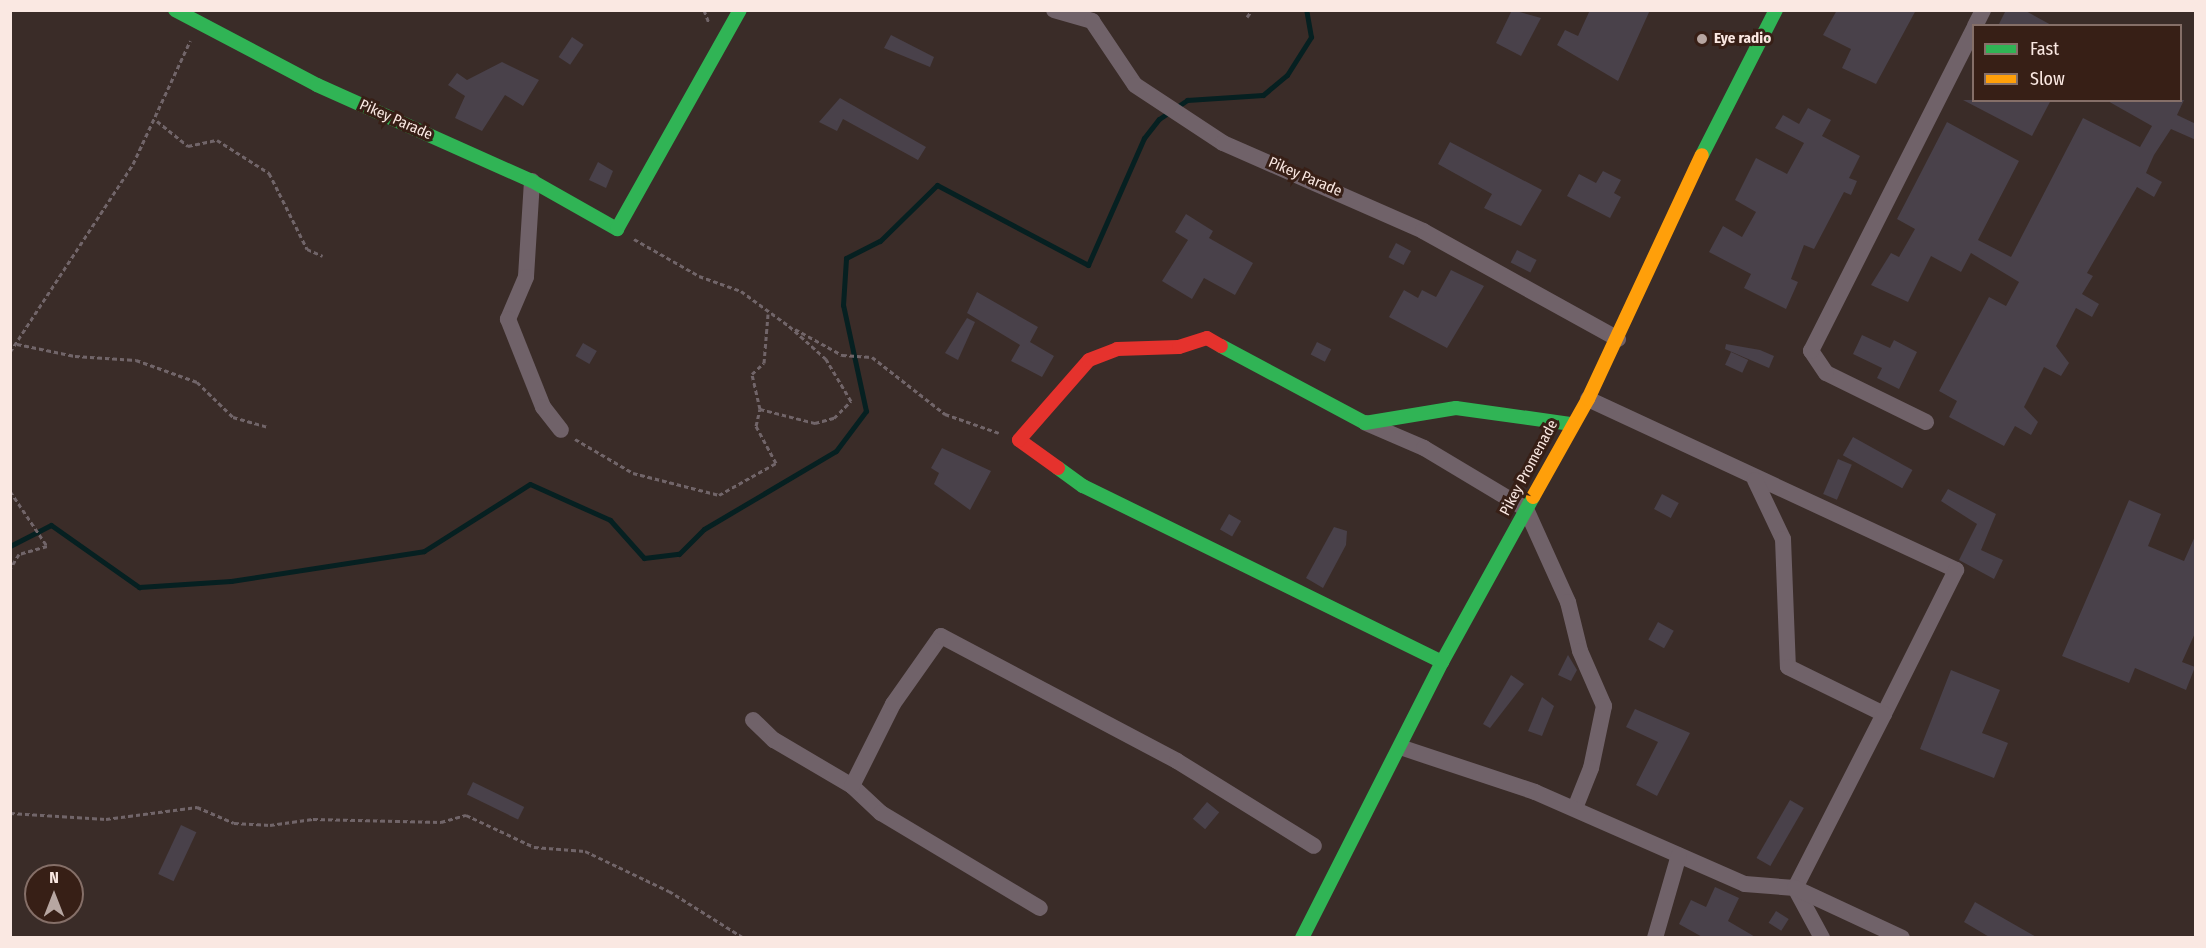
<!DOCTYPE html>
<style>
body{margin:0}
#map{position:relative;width:2206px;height:948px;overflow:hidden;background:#3a2c28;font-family:"Fira Sans Condensed",sans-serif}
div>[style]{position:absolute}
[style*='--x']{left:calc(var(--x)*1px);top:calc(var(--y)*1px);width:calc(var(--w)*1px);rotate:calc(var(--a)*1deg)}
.stream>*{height:5px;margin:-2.5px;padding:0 2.5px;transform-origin:2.5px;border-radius:2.5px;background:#062021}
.building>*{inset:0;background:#49414a;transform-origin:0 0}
.path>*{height:3px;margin-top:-1.5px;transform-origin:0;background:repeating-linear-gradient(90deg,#716569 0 4.5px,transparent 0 7.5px)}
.street>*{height:16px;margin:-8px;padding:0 8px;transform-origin:8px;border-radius:8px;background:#706269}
.fast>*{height:14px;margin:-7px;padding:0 7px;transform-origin:7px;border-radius:7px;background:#30b455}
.slow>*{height:14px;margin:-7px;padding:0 7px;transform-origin:7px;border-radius:7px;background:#ff9f0a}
.jam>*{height:14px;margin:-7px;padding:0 7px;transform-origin:7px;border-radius:7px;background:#e5322d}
.dots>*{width:16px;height:16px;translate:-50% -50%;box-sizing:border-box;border:3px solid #371f16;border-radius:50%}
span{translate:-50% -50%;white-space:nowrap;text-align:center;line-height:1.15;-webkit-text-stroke:6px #371f16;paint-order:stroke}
.poi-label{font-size:15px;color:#fae8e2;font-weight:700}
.left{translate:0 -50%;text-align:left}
.street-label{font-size:15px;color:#fae8e2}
.frame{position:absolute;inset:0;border:12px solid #fae8e2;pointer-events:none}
.legend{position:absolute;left:1972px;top:24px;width:210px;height:78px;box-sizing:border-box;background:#371f16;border:2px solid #856f68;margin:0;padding:8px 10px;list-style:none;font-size:18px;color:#fae8e2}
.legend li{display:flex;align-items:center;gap:12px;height:30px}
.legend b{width:30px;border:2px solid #856f68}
.north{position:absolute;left:24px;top:864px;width:60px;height:60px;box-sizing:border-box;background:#371f16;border:2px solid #856f68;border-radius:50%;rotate:0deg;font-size:16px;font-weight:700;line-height:24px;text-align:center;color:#fae8e2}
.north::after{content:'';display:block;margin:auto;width:21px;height:27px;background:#b7a6a1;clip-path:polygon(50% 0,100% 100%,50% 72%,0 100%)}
</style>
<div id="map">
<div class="stream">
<div style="--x:10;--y:546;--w:46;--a:-27.1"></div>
<div style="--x:51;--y:525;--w:108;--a:35.2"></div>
<div style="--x:139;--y:587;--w:92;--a:-3.7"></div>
<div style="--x:231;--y:581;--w:195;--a:-8.8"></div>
<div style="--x:424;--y:551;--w:125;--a:-32.3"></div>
<div style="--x:530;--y:484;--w:88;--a:24.2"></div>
<div style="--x:610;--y:520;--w:51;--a:48.2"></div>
<div style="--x:644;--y:558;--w:35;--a:-7"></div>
<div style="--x:679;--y:554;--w:35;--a:-45"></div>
<div style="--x:704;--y:529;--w:153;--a:-30.6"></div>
<div style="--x:836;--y:451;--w:50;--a:-53.1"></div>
<div style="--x:866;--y:411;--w:108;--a:-102.2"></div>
<div style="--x:843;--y:305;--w:47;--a:-86.3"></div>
<div style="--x:846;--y:258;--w:38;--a:-27"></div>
<div style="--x:880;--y:241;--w:80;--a:-44.5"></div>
<div style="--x:937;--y:185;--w:171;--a:27.9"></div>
<div style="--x:1088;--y:265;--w:139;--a:-66.2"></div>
<div style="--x:1144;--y:138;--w:24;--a:-52"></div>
<div style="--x:1159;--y:119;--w:34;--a:-34"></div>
<div style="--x:1187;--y:100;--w:76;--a:-3.8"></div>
<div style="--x:1263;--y:95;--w:31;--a:-40"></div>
<div style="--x:1287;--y:75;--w:45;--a:-57.7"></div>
<div style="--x:1311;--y:37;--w:27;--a:-100"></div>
</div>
<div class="building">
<div style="clip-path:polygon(1512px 10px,1541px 18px,1521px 56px,1496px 43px)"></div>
<div style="clip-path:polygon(1590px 10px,1650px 10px,1618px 81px,1557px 45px,1565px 30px,1578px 36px)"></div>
<div style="clip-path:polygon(1837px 10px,1916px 10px,1876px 84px,1842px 68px,1851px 49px,1823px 35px)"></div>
<div style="clip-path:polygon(2006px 10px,2024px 10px,2053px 26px,1998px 26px)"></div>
<div style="clip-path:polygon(891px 35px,934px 57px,930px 67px,884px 48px)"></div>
<div style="left:572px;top:37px;width:14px;height:24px;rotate:34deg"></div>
<div style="clip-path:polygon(502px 62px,539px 80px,523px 106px,505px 95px,482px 131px,455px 118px,465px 96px,448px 85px,457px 73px,467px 80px)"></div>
<div style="clip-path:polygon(840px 98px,926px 147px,918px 160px,843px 119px,837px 131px,819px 122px)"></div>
<div style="clip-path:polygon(1963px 100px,2051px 100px,2032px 136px)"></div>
<div style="clip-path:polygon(2106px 100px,2184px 100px,2177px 115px,2196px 124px,2196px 140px,2171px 129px,2154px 155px,2146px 173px,2162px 182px,2154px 197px,2137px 187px,2087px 273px,2093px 276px,2082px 294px,2099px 304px,2092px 317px,2076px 308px,2056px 346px,2069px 363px,2061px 376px,2044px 367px,2024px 407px,2038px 422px,2031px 435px,2015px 426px,2004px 446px,1949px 417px,1957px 401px,1939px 391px,1989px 297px,2006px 306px,2019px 282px,1971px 253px,1961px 272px,1931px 256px,1908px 302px,1871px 285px,1891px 253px,1899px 257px,1915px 229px,1897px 219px,1947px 122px,2019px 161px,1978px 240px,2011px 257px,2083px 118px,2140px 147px,2152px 126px)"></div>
<div style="clip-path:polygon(1808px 108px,1831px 120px,1822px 136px,1860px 156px,1849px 178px,1857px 181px,1851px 195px,1844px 192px,1814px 249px,1804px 245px,1791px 279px,1798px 282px,1786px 309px,1744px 288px,1751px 274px,1709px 252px,1723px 226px,1742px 237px,1756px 212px,1735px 200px,1756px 158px,1787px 174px,1804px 143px,1775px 128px,1783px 115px,1799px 124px)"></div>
<div style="clip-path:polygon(1450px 142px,1542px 190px,1521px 226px,1484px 208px,1492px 194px,1438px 164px)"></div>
<div style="clip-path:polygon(598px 162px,613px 171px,606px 188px,589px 180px)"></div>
<div style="clip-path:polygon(1603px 171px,1621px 180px,1614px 193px,1621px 197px,1610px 218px,1567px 196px,1579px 174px,1596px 183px)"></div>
<div style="clip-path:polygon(1186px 214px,1213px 231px,1209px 238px,1253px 263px,1235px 295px,1204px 278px,1192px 299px,1162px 281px,1188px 240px,1175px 232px)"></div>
<div style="left:1396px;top:243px;width:17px;height:16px;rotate:28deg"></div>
<div style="left:1517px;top:250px;width:22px;height:14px;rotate:27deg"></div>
<div style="clip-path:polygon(1451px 270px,1484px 286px,1447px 348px,1389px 317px,1404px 290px,1418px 298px,1422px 290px,1436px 297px)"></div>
<div style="clip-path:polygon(977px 292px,1038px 327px,1030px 342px,1054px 356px,1042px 377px,1011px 361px,1020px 345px,967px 313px)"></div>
<div style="clip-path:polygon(967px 318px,975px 322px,958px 360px,945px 353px)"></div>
<div style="clip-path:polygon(1862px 335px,1890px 348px,1894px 340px,1917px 352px,1899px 389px,1877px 378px,1882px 368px,1853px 354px)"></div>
<div style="left:1317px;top:342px;width:16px;height:14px;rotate:27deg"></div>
<div style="left:583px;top:343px;width:16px;height:15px;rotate:30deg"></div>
<div style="clip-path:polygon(1726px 344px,1760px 350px,1774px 356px,1769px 368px,1725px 349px)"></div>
<div style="left:1731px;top:352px;width:19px;height:14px;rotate:25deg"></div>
<div style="left:1853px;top:437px;width:68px;height:21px;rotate:29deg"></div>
<div style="clip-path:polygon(942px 448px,991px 471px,970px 510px,934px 484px,939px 473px,931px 468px)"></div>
<div style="left:1838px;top:459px;width:15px;height:38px;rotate:23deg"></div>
<div style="clip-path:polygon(1948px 489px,1996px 514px,1981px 550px,2003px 560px,1994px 579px,1959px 560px,1977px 524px,1941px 501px)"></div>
<div style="left:1662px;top:494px;width:19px;height:17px;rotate:28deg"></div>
<div style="clip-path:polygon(2129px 500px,2161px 514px,2148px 546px,2184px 561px,2196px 534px,2196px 631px,2182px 662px,2195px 667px,2186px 690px,2135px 668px,2129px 683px,2062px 656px)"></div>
<div style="left:1229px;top:514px;width:14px;height:18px;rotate:30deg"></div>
<div style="clip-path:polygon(1334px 527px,1347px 531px,1346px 545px,1323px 588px,1306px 578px)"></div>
<div style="left:1658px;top:622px;width:18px;height:20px;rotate:29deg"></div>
<div style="clip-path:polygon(1568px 655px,1577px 670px,1571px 681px,1558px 675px)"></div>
<div style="clip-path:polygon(1951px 670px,2000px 690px,1982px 733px,2008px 743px,1994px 778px,1920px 749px)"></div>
<div style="clip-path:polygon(1511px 675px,1524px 684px,1490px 728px,1483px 724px)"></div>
<div style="clip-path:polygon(1542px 697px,1554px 706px,1542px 736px,1528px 731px)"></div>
<div style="clip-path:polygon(1635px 709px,1690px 733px,1657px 796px,1636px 785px,1658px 742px,1626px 727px)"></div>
<div style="left:473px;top:782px;width:57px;height:14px;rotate:26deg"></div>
<div style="left:1790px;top:800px;width:16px;height:67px;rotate:30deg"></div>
<div style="left:1207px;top:802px;width:16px;height:22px;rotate:40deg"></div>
<div style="left:181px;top:825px;width:17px;height:54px;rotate:25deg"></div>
<div style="clip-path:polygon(1715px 887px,1739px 898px,1728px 921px,1757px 938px,1704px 938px,1679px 924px,1691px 900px,1706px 907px)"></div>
<div style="clip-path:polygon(1975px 902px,2038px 938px,1991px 938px,1964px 922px)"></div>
<div style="left:1776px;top:911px;width:15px;height:14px;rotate:32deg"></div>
</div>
<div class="path">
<div style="--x:704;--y:10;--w:14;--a:69"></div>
<div style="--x:1247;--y:17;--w:9;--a:-54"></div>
<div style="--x:157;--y:121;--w:40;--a:39"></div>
<div style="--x:188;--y:146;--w:30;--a:-12"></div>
<div style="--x:217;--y:140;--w:62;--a:32.4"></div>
<div style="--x:269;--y:173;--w:85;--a:63.4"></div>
<div style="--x:307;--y:249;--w:17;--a:24"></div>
<div style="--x:634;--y:239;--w:75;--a:29.6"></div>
<div style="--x:699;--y:276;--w:45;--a:19.7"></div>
<div style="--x:741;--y:291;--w:59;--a:36.1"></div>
<div style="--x:795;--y:329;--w:54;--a:29"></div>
<div style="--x:842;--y:355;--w:30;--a:4"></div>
<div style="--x:872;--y:357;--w:93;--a:38"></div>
<div style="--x:945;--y:414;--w:57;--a:19.4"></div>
<div style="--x:17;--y:344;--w:59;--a:11.7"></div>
<div style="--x:75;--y:356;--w:61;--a:3.8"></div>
<div style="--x:136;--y:360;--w:65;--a:19.8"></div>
<div style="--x:197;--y:382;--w:50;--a:44.2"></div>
<div style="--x:233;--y:417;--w:35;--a:16"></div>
<div style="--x:10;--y:352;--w:225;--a:-56.8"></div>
<div style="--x:133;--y:164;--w:136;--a:-65.1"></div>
<div style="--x:760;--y:409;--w:36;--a:-103"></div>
<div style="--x:752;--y:374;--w:16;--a:-43"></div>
<div style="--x:764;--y:363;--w:49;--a:-85.3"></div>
<div style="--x:575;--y:439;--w:67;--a:30.4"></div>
<div style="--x:633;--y:473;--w:89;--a:14.3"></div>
<div style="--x:719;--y:495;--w:65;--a:-29.3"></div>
<div style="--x:776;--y:463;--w:42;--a:-118.4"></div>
<div style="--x:756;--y:426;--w:17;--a:-77"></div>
<div style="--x:760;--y:409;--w:57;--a:14.3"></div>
<div style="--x:815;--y:423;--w:20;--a:-15"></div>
<div style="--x:834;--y:418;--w:24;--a:-45"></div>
<div style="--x:851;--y:401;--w:49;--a:-120.8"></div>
<div style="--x:826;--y:359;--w:50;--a:-138.3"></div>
<div style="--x:10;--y:491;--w:66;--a:56.1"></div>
<div style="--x:47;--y:546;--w:29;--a:164"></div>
<div style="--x:19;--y:554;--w:17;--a:121"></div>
<div style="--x:10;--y:813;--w:96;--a:3.6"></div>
<div style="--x:106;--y:819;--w:92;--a:-7.5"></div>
<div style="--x:197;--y:807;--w:40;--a:23.4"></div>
<div style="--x:234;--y:823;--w:36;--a:3"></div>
<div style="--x:270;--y:825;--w:43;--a:-7.9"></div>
<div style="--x:313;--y:819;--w:128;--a:1.3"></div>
<div style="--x:441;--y:822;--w:26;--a:-16"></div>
<div style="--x:466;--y:815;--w:75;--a:25.2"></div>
<div style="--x:534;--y:847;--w:51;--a:4.5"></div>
<div style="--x:585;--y:851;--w:93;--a:25.5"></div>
<div style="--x:669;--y:891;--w:89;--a:32.1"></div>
</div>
<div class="street">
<div style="--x:1054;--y:10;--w:40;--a:16"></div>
<div style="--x:1092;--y:21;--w:77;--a:56.1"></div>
<div style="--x:1135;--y:85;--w:105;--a:33.4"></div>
<div style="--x:1223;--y:143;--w:219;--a:23.7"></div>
<div style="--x:1423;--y:231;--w:223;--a:29"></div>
<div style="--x:1975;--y:26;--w:18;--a:-63"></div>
<div style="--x:532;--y:181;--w:96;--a:93.6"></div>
<div style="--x:526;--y:277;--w:46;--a:113.2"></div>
<div style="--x:508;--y:319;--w:95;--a:68.3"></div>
<div style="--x:543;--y:407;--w:29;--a:52"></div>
<div style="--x:1588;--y:399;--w:406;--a:24.9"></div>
<div style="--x:1956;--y:570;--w:161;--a:116.6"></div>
<div style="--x:1926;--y:422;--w:111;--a:-153.9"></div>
<div style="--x:1826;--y:373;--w:27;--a:-124"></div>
<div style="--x:1811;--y:351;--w:361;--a:-63.2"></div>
<div style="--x:1366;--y:423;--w:63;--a:23.3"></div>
<div style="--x:1424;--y:448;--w:119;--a:30.9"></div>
<div style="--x:1526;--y:509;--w:102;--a:65.7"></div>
<div style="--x:1568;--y:602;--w:50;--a:76.2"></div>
<div style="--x:1580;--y:651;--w:60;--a:66.4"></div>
<div style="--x:1604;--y:706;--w:63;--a:101.8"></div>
<div style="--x:1591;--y:768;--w:43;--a:111.8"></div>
<div style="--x:1755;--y:480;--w:65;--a:64.6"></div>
<div style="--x:1783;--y:539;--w:128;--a:87.8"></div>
<div style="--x:1788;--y:667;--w:107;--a:26.1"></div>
<div style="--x:1884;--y:714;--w:195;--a:117.1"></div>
<div style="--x:1795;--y:888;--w:57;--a:61.6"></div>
<div style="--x:753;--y:720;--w:29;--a:44"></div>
<div style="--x:774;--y:740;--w:91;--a:30.5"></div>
<div style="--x:852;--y:786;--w:40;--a:43"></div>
<div style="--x:881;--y:813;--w:185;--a:30.9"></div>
<div style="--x:1403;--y:748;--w:139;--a:18.4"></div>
<div style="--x:1535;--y:792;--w:229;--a:23.7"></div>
<div style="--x:1745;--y:884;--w:50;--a:4.6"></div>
<div style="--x:1795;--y:888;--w:118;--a:25"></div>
<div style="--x:852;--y:786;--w:92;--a:-63.4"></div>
<div style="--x:893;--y:704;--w:83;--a:-54.8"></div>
<div style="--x:941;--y:636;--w:267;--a:27.9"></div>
<div style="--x:1177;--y:761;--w:161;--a:31.8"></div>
<div style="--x:1655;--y:938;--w:86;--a:-73.9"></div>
</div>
<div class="fast">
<div style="--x:175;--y:10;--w:161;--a:27.8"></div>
<div style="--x:317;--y:85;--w:235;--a:24.1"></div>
<div style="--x:532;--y:181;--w:98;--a:29.5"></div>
<div style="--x:617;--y:229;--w:251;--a:-60.7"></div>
<div style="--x:1702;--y:155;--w:163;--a:-63"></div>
<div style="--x:1221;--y:346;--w:163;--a:28.1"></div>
<div style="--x:1365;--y:423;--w:92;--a:-9.4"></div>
<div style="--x:1456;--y:408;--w:117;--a:7.9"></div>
<div style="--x:1058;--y:468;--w:31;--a:36"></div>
<div style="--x:1083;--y:486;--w:400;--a:26.1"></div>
<div style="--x:1302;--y:938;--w:309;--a:-63.1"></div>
<div style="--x:1442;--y:662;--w:188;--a:-61.1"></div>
</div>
<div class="slow">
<div style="--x:1533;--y:497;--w:112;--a:-60.7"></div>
<div style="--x:1588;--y:399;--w:269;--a:-65"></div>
</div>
<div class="jam">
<div style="--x:1058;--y:468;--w:48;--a:-144.3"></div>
<div style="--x:1019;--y:440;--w:106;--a:-48.8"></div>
<div style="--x:1089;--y:360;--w:30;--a:-21"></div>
<div style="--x:1117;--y:349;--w:62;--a:-1.8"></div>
<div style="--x:1179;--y:347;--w:29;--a:-18"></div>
<div style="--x:1207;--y:338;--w:16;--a:30"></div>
</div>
<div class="dots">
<div style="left:1702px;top:39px;background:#b7a6a1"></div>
</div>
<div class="poi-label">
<span class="left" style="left:1714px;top:39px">Eye radio</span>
</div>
<div class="street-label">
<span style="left:396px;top:120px;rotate:24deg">Pikey Parade</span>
<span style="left:1305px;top:177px;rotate:23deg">Pikey Parade</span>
<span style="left:1529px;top:468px;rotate:-62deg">Pikey Promenade</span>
</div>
<div class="frame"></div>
<ul class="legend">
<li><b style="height:8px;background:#30b455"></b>Fast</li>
<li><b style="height:8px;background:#ff9f0a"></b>Slow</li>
</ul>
<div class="north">N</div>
</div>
